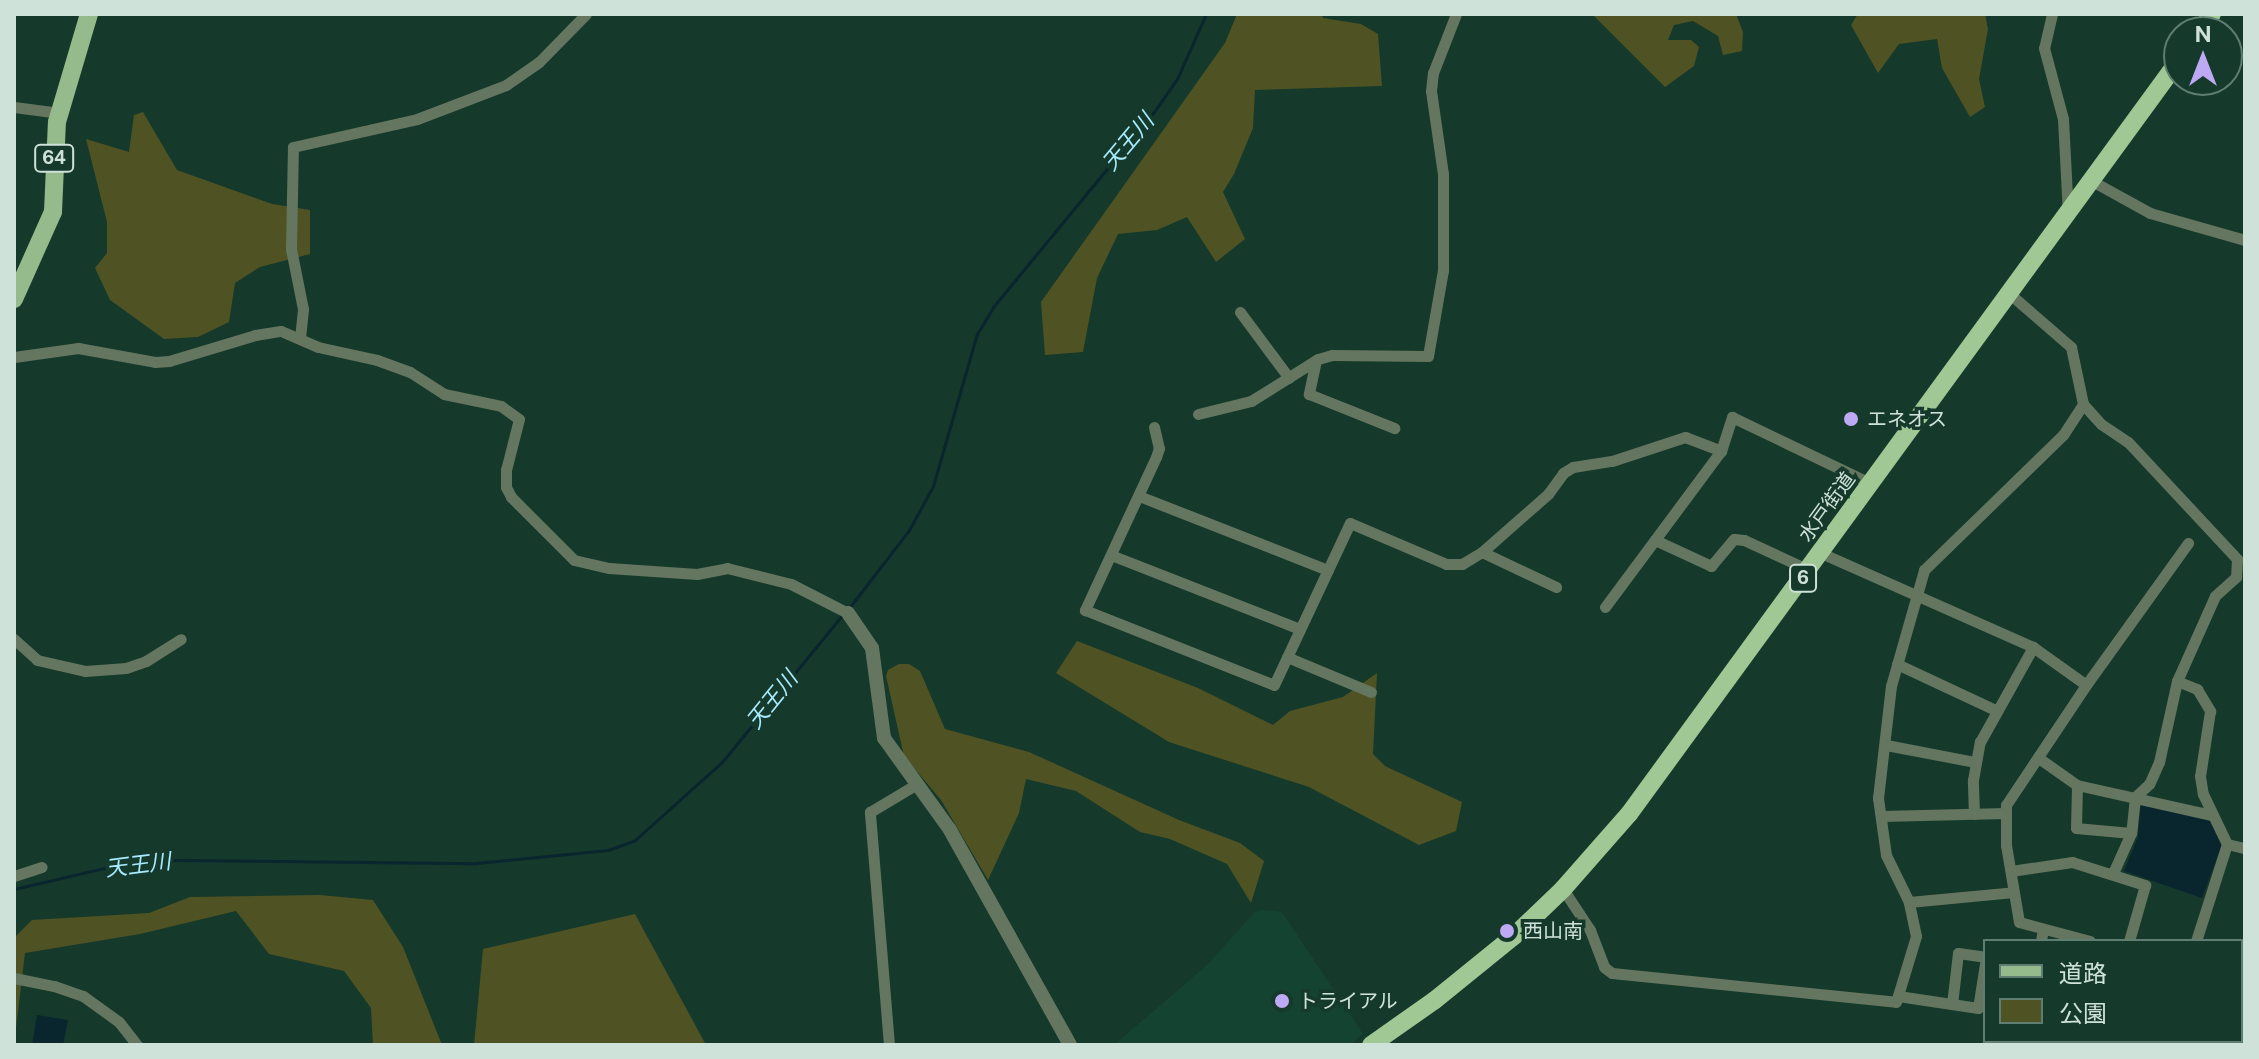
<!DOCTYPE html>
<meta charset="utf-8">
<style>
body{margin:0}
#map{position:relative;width:2259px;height:1059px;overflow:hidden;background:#15392b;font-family:"Public Sans","Noto Sans JP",sans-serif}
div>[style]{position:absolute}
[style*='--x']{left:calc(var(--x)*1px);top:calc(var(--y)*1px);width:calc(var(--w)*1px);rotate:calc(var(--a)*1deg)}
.built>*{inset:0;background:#154332}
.green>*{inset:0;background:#4f5324}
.water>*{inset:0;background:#09252d}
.stream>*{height:3px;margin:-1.5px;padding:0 1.5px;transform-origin:1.5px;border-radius:1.5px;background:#09252d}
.minor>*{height:11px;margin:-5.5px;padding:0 5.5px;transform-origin:5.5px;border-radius:5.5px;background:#64765f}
.tertiary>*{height:14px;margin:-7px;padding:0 7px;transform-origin:7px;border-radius:7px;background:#64765f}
.primary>*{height:18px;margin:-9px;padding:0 9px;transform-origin:9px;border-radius:9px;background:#95ba8b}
.trunk>*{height:18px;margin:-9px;padding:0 9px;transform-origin:9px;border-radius:9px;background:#9fc894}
.dots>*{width:22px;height:22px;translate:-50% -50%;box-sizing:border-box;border:4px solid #15392b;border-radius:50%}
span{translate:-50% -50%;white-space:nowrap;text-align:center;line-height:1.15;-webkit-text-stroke:7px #15392b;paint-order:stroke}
.shield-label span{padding:2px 6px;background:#15392b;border:2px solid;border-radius:6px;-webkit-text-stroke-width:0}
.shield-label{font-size:18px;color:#cfe2d9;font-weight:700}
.poi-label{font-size:20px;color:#cfe2d9}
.left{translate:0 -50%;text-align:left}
.street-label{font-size:20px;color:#cfe2d9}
.water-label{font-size:22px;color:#a8ebfe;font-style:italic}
.frame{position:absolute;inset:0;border:16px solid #cfe2d9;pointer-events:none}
.legend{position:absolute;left:1983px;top:939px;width:260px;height:104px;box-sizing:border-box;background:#15392b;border:2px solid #5f7d71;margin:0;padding:10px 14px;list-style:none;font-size:24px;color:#cfe2d9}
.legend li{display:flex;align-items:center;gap:16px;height:40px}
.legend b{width:40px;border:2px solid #5f7d71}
.north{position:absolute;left:2163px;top:16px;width:80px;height:80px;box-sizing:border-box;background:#15392b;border:2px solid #5f7d71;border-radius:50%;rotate:0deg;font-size:22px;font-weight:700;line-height:32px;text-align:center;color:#cfe2d9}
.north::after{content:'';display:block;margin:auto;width:28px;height:36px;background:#bea9f4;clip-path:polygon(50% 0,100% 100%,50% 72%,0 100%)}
</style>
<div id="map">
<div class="built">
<div style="clip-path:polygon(1262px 910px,1282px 912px,1363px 1034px,1350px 1045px,1114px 1045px,1206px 966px,1255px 912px)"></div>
</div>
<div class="green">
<div style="clip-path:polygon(1237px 14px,1322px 14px,1323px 18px,1361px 24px,1378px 34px,1382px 86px,1255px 90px,1253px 128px,1234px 174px,1223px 192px,1245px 239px,1216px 262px,1187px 217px,1157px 230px,1118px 234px,1097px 278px,1083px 352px,1045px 355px,1041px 302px,1225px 43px)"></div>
<div style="clip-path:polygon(1592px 14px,1736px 14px,1743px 32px,1742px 51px,1723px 55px,1718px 36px,1693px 21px,1674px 25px,1668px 40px,1691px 40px,1699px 47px,1694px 66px,1665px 87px)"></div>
<div style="clip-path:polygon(1858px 14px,1985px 14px,1988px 29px,1979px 79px,1985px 107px,1970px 117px,1942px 68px,1937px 39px,1899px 44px,1878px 73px,1851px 25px)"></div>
<div style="clip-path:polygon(143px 112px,177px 170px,272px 204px,310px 210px,310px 254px,260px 267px,235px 283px,229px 322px,198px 337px,164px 339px,110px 300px,95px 268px,107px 253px,107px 222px,86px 139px,129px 152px,134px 115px)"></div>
<div style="clip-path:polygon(1077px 641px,1198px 688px,1273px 725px,1290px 711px,1343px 697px,1377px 673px,1373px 754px,1385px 766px,1462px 802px,1456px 831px,1419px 845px,1309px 787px,1169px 742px,1056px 673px)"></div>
<div style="clip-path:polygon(899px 664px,909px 664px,920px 671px,945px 729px,1029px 752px,1179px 820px,1240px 843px,1264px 861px,1251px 903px,1227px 864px,1170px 839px,1140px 832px,1076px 791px,1026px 779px,1019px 813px,988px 880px,941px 800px,904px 756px,886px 676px,888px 670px)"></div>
<div style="clip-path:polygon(320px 895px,373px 900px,403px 947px,442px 1045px,373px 1045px,371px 1008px,344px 971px,269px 954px,236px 911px,140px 934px,25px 953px,14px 1045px,14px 938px,32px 920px,149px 913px,190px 897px)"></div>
<div style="clip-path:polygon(635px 914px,706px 1045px,474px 1045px,483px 949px)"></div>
</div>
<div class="water">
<div style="clip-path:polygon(2141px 802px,2209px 819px,2222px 844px,2202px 898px,2124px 871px,2138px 837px)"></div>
<div style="clip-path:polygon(37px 1015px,68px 1020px,63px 1045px,32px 1045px)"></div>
</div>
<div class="stream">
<div style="--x:849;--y:608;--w:98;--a:-52.4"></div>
<div style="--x:909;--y:530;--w:50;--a:-61.4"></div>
<div style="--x:933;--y:486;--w:158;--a:-73.9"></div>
<div style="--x:977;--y:334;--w:31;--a:-59"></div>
<div style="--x:993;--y:307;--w:253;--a:-50.5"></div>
<div style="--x:1154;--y:112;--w:40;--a:-55.1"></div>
<div style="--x:1177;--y:79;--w:71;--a:-66"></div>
<div style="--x:14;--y:889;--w:92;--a:-13.1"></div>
<div style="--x:104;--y:868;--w:72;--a:-6.3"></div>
<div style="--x:176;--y:860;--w:300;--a:0.6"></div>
<div style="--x:476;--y:863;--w:133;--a:-5.6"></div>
<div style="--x:608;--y:850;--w:29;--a:-20"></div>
<div style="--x:635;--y:840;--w:117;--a:-41.9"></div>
<div style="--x:722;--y:762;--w:193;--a:-50.7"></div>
</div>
<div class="minor">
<div style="--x:2052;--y:14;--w:35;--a:103"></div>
<div style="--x:2044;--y:48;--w:73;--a:75"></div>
<div style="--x:2063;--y:119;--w:94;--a:87"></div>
<div style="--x:14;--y:107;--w:46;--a:7.4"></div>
<div style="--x:2092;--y:181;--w:66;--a:28.9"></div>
<div style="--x:2150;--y:213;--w:99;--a:15.9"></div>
<div style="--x:2010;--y:294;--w:81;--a:41"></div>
<div style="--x:2071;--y:347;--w:58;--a:78.1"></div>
<div style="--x:2083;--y:404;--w:27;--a:48"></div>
<div style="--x:2101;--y:424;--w:32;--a:34"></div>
<div style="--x:2128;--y:442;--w:160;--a:47"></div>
<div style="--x:2237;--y:559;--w:18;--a:93"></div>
<div style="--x:2236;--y:577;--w:28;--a:138"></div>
<div style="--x:2215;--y:596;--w:93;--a:114.1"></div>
<div style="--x:2177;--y:681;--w:83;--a:102.5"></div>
<div style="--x:2159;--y:762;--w:24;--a:114"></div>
<div style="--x:2149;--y:784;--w:19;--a:137"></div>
<div style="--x:2135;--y:797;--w:36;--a:96"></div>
<div style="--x:2131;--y:833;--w:44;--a:114.2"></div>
<div style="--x:1240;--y:312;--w:82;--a:53.4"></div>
<div style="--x:300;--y:338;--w:29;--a:-84"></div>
<div style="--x:303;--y:309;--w:61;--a:-101.3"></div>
<div style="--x:291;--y:249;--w:102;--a:-88.9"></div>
<div style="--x:293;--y:147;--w:127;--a:-12.7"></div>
<div style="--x:417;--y:119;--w:95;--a:-20.9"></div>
<div style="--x:506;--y:85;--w:40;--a:-34.9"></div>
<div style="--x:539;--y:62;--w:67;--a:-45.6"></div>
<div style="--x:14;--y:357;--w:65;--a:-8"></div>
<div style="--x:78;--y:348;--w:78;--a:10.3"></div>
<div style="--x:155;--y:362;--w:14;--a:-4"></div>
<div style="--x:169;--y:361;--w:90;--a:-16.8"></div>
<div style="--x:255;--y:335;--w:26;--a:-9"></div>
<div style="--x:281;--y:331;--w:40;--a:23.4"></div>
<div style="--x:318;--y:347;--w:60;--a:12.4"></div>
<div style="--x:377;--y:360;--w:35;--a:20"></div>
<div style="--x:410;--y:372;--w:40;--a:32.9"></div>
<div style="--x:444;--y:394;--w:58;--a:11.9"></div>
<div style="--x:501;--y:406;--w:22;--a:36"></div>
<div style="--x:519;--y:419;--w:53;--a:104.3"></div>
<div style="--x:506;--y:470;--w:17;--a:90"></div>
<div style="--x:506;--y:487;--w:11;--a:63"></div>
<div style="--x:511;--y:497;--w:89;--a:45"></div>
<div style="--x:574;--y:560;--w:36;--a:13"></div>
<div style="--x:609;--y:568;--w:88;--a:3.9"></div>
<div style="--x:697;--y:574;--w:31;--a:-11"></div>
<div style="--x:727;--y:568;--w:66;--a:14"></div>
<div style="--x:791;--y:584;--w:64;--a:27"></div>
<div style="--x:1316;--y:360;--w:35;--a:102"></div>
<div style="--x:1309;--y:394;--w:92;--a:21.8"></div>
<div style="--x:1198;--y:414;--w:55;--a:-13.8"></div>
<div style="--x:1251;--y:401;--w:79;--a:-32.1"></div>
<div style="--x:1318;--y:359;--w:15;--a:-16"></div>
<div style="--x:1332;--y:355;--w:96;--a:0.6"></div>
<div style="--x:1428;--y:356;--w:87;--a:-80.1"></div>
<div style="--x:1443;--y:270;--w:96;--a:-90"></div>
<div style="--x:1443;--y:174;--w:84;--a:-98.2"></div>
<div style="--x:1431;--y:91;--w:18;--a:-84"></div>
<div style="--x:1433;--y:73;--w:63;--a:-68.7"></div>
<div style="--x:1154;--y:427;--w:22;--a:77"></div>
<div style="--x:1159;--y:448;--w:9;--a:108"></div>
<div style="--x:1156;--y:457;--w:169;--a:114.9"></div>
<div style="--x:1085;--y:610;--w:203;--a:21.6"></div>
<div style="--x:1274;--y:685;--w:179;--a:-64.9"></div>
<div style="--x:1350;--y:523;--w:104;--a:23.1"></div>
<div style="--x:1446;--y:564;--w:16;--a:0"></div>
<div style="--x:1462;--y:564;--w:23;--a:-31"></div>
<div style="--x:1482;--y:552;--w:88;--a:-41.3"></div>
<div style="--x:1548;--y:494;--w:26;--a:-54"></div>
<div style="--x:1563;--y:473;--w:12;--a:-31"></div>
<div style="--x:1573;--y:467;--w:39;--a:-9"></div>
<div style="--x:1612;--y:461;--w:77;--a:-18.2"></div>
<div style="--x:1685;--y:437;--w:39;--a:21"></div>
<div style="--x:1139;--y:496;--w:203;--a:21.4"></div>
<div style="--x:1655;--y:540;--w:62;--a:24.9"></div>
<div style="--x:1711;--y:566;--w:35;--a:-50"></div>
<div style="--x:1734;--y:539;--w:10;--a:6"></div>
<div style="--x:1744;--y:540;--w:72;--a:24.8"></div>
<div style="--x:1482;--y:552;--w:82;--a:25.3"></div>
<div style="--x:1821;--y:553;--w:232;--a:23.9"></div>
<div style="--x:2033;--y:647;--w:65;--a:35.6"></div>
<div style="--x:1111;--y:555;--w:203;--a:21.4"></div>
<div style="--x:1605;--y:607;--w:194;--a:-53.4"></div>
<div style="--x:1721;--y:451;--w:36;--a:-72"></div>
<div style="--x:1732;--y:417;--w:155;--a:25.6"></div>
<div style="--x:14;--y:639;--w:31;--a:42"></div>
<div style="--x:37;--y:660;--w:49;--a:12.9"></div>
<div style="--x:85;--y:671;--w:41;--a:-4.2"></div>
<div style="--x:126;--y:668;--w:21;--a:-19"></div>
<div style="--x:146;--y:661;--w:41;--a:-32.2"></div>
<div style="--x:1287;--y:657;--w:91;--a:22.6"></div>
<div style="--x:1897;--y:664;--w:108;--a:25.1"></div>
<div style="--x:2177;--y:681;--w:22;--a:22"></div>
<div style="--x:2197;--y:689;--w:26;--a:59"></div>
<div style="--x:2210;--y:711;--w:66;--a:98.7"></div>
<div style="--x:2200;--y:776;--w:18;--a:81"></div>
<div style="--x:2203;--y:794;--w:55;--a:64.4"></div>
<div style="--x:2227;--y:844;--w:18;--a:13"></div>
<div style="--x:1886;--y:745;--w:91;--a:10.8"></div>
<div style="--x:2040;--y:759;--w:45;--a:35.1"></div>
<div style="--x:2077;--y:785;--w:137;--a:12.6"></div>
<div style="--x:2077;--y:785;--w:43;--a:91.3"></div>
<div style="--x:2076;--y:828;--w:55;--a:5.2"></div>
<div style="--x:1974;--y:814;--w:34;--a:-92"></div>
<div style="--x:1973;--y:780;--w:39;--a:-80"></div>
<div style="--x:1980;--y:742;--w:109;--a:-60.8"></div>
<div style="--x:1881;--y:816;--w:125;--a:-1.4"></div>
<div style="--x:2011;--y:871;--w:62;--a:-8.4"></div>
<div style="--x:2072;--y:862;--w:77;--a:17.5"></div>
<div style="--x:2145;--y:885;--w:58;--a:105.9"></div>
<div style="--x:14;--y:876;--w:29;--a:-18"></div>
<div style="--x:1563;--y:889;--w:49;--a:56.6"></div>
<div style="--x:1590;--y:930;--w:40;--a:69"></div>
<div style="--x:1604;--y:967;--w:10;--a:37"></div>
<div style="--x:1612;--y:973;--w:285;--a:5.8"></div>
<div style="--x:1896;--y:1002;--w:69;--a:-73.1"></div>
<div style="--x:1916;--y:936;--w:35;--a:-102"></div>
<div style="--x:1909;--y:902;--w:52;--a:-116.1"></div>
<div style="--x:1886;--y:855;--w:58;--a:-98"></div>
<div style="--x:1878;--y:798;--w:113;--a:-83.4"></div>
<div style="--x:1891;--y:686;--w:121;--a:-74.1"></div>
<div style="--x:1924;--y:570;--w:194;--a:-44.2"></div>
<div style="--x:2063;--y:435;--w:37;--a:-57"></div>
<div style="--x:1909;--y:902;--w:105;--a:-5.4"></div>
<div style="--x:2041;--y:941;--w:12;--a:-81"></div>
<div style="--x:2090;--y:941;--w:73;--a:-165"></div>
<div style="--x:2019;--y:922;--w:78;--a:-99.6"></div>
<div style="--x:2006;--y:845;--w:40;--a:-90"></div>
<div style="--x:2006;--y:805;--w:144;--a:-56.3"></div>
<div style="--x:2086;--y:685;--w:175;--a:-54.3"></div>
<div style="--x:2196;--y:941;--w:102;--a:-72.3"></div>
<div style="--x:14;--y:978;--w:41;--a:11.3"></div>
<div style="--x:54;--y:986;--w:31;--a:19"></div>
<div style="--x:83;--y:996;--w:44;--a:35.8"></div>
<div style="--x:119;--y:1022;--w:29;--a:52"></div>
<div style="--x:2241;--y:989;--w:21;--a:-79"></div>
<div style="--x:1898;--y:996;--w:81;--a:8.5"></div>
<div style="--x:1978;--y:1008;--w:45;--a:-81"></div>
<div style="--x:1952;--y:1004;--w:51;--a:-83.3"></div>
<div style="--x:1958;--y:953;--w:27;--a:8"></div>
<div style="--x:2006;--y:1041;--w:12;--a:20"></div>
<div style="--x:2231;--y:1041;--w:14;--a:12"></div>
<div style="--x:889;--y:1045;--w:234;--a:-94.7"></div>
<div style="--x:870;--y:812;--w:55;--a:-30.8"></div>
<div style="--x:2191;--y:1045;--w:5;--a:-53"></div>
</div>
<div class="tertiary">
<div style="--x:848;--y:613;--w:42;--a:55.6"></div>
<div style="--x:872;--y:648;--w:91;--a:82.4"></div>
<div style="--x:884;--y:738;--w:113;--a:54.3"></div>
<div style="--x:950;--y:830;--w:246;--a:60.8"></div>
</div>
<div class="primary">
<div style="--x:14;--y:299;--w:95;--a:-65.9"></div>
<div style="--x:53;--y:212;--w:90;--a:-87.5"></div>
<div style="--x:57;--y:122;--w:113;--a:-73.5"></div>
</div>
<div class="trunk">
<div style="--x:2199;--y:32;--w:22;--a:-54"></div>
<div style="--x:1371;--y:1045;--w:78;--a:-35.1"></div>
<div style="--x:1435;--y:1000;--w:102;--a:-39"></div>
<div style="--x:1514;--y:936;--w:68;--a:-43.8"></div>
<div style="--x:1563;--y:889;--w:100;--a:-48.7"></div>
<div style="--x:1629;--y:814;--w:933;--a:-53.89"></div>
</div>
<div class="dots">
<div style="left:1851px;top:419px;background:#bea9f4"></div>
<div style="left:1507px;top:931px;background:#bea9f4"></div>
<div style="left:1282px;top:1001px;background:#bea9f4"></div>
</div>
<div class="shield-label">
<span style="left:54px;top:158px">64</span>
<span style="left:1803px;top:578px">6</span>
</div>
<div class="poi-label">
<span class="left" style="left:1867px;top:419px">エネオス</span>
<span class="left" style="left:1523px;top:931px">西山南</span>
<span class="left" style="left:1298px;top:1001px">トライアル</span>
</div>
<div class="street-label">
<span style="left:1827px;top:507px;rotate:-54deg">水戸街道</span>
</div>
<div class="water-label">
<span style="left:1128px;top:142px;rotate:-50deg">天王川</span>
<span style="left:772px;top:700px;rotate:-51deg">天王川</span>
<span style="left:138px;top:865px;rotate:-7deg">天王川</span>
</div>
<div class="frame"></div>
<ul class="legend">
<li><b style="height:10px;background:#95ba8b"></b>道路</li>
<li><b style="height:22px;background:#4f5324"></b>公園</li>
</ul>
<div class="north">N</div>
</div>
